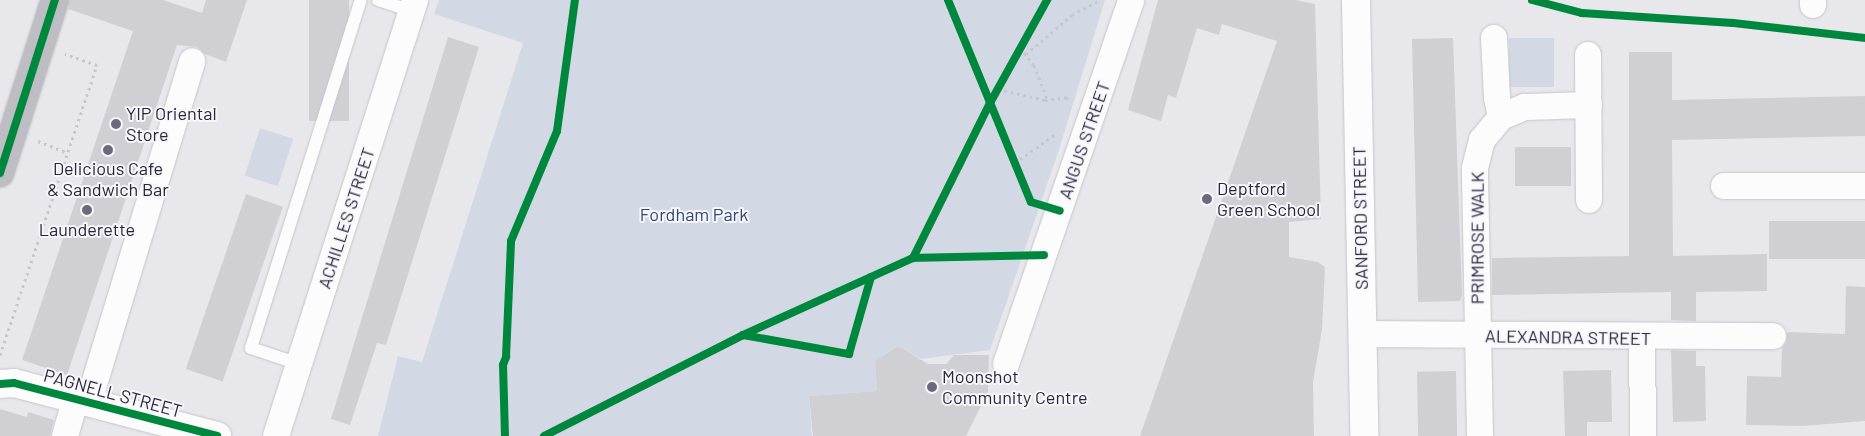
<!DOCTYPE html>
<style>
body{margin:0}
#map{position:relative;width:1865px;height:436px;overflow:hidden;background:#e8e8ec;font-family:Barlow,sans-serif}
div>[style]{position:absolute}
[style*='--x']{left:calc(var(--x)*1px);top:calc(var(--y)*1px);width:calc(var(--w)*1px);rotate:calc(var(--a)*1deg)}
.green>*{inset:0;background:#d3d9e4;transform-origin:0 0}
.building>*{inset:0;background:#d0d0d4;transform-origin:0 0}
.path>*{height:3px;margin-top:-1.5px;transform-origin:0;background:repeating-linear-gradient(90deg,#c6c6ce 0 2.5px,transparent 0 6.5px)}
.roads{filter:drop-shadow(0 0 1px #c5c5ca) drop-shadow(0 0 1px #c5c5ca)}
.lane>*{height:12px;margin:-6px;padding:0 6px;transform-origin:6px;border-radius:6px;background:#fcfcfc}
.street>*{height:26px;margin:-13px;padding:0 13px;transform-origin:13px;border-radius:13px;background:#fcfcfc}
.secondary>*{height:28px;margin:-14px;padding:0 14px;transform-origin:14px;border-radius:14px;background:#fcfcfc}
.highway>*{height:28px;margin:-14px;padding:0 14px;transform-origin:14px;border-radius:14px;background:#bebdc3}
.cycleway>*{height:8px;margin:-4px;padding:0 4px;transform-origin:4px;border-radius:4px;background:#00873e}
.dots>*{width:14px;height:14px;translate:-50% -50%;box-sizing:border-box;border:2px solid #f7f7fa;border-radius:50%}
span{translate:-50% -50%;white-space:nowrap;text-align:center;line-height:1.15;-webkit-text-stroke:4px #f7f7fa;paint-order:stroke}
.poi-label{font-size:18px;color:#28263f}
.left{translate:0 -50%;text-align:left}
.street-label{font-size:18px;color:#28263f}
.park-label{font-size:18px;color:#334573}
</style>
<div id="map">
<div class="green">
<div style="clip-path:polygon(439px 0,1105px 0,1058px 153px,990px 350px,921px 359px,898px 346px,875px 361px,877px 391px,809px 396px,812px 436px,378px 436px,398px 356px,422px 362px,523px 43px,434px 14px)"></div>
<div style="left:1509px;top:38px;width:45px;height:49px"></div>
<div style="left:260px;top:128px;width:35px;height:50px;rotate:18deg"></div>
</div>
<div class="building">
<div style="clip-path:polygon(70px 0,163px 0,202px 13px,206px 0,247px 0,226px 62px,205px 54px,197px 47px,177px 45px,67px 375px,22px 360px,133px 31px,68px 9px)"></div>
<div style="left:309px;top:0;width:40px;height:121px"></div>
<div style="clip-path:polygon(1158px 0,1295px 0,1315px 4px,1321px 219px,1289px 222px,1289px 257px,1318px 262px,1325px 267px,1322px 330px,1313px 382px,1314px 436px,1140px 436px,1277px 41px,1222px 24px,1219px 35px,1197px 28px,1176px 98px,1168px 95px,1161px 121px,1128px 110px)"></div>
<div style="clip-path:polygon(448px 37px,479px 47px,386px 345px,377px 343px,350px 425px,331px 419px)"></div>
<div style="clip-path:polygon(1453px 38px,1462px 295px,1460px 301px,1418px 302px,1412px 39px)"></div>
<div style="clip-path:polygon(1629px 52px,1672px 52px,1672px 100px,1865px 96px,1865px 136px,1672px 140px,1673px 256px,1767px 254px,1767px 291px,1696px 292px,1696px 321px,1671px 320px,1671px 292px,1492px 295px,1492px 258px,1629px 256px)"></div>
<div style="left:1571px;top:147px;width:39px;height:56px;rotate:90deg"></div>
<div style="left:246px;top:194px;width:39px;height:185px;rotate:19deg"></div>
<div style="left:1865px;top:221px;width:38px;height:96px;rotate:90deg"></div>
<div style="clip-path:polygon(1846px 286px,1865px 287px,1865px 421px,1802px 426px,1746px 425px,1747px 376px,1781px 377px,1782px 348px,1786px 343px,1787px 332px,1845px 334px)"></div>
<div style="clip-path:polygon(898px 346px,928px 364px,946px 364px,954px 355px,989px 355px,988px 392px,966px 436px,813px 436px,809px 396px,877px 391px,875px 361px)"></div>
<div style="clip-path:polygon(1671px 350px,1696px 351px,1696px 366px,1705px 366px,1706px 421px,1673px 422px)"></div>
<div style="clip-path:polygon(1611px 370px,1612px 422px,1587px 422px,1587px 436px,1565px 436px,1563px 371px)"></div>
<div style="left:1456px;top:371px;width:65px;height:39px;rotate:89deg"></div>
<div style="clip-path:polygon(0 409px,27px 417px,28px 412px,54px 420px,50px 436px,0 436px)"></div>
</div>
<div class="path">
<div style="--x:1020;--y:48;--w:22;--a:51"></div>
<div style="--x:1034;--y:65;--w:36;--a:69"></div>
<div style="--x:1026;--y:54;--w:60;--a:-40.3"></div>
<div style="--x:1072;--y:15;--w:32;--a:-28"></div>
<div style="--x:998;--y:89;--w:48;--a:13.2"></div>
<div style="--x:1045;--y:100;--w:23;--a:-7"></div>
<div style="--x:1068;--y:97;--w:2;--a:90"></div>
<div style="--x:38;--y:141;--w:32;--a:22"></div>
<div style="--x:1015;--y:163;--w:49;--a:-35.9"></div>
<div style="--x:0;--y:355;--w:306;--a:-71.5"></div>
<div style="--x:97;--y:65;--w:34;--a:-161"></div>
</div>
<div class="roads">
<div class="lane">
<div style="--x:378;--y:0;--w:36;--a:18"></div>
<div style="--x:299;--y:364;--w:51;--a:-161.6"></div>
<div style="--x:251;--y:348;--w:365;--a:-72.5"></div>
</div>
<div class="street">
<div style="--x:1813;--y:0;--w:5;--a:90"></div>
<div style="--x:1494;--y:38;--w:60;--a:87.1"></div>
<div style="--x:1497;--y:98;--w:19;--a:78"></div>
<div style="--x:1588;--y:55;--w:145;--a:89.6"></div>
<div style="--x:1724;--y:186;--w:141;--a:0"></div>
<div style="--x:1362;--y:334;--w:411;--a:0.3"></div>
<div style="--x:1642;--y:338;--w:98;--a:89.4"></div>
<div style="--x:1006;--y:364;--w:385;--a:-71"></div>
<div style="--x:89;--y:401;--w:355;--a:-73.1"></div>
<div style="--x:65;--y:436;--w:40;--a:-74"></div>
<div style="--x:276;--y:436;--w:458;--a:-72.3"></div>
<div style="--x:1480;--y:436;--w:268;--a:-91.1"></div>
<div style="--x:1475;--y:168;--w:29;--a:-76"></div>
<div style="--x:1482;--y:140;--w:30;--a:-50"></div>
<div style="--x:1501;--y:117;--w:26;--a:-23"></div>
<div style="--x:1525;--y:107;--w:64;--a:-1.8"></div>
</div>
<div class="secondary">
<div style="--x:1356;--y:0;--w:436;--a:88.9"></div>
<div style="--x:0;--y:384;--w:14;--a:-4"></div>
<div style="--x:14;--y:383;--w:210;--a:14.6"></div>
</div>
<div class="highway">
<div style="--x:0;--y:173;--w:182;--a:-72.4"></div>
</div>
</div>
<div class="cycleway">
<div style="--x:948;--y:0;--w:218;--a:67.7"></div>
<div style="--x:1031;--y:202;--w:30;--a:17"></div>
<div style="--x:1532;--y:0;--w:52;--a:14.6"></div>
<div style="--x:1582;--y:13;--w:151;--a:3.8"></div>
<div style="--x:1733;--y:23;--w:133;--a:6.5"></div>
<div style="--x:0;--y:173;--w:182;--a:-72.4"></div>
<div style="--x:913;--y:258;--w:131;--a:-1.3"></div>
<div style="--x:743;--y:335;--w:108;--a:10.2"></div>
<div style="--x:849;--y:354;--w:80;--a:-74.1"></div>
<div style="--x:0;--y:384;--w:14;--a:-4"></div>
<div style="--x:14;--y:383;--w:210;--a:14.6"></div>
<div style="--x:505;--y:436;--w:71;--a:-91.6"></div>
<div style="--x:503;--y:365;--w:9;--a:-69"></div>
<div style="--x:506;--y:357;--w:116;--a:-87.5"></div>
<div style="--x:511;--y:241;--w:119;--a:-67.3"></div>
<div style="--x:557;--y:131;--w:132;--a:-82.2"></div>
<div style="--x:544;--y:436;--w:223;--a:-26.9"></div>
<div style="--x:743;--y:335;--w:187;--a:-24.4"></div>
<div style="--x:913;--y:258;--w:173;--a:-63.6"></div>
<div style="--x:990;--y:103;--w:118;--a:-61"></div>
</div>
<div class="dots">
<div style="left:116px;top:124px;background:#6b6a7c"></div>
<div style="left:108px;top:150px;background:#6b6a7c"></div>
<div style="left:1207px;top:199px;background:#6b6a7c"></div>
<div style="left:87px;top:210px;background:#6b6a7c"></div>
<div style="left:932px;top:387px;background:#6b6a7c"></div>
</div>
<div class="poi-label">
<span class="left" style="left:126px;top:124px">YIP Oriental<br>Store</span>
<span style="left:108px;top:179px">Delicious Cafe<br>&amp; Sandwich Bar</span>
<span class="left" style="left:1217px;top:199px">Deptford<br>Green School</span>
<span style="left:87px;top:229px">Launderette</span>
<span class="left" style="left:942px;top:387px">Moonshot<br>Community Centre</span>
</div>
<div class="street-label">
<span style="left:1084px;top:140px;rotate:-71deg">ANGUS STREET</span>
<span style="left:346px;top:218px;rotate:-72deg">ACHILLES STREET</span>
<span style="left:1360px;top:218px;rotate:-91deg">SANFORD STREET</span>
<span style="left:1477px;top:238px;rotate:-90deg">PRIMROSE WALK</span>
<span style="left:1568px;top:337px;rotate:1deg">ALEXANDRA STREET</span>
<span style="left:113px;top:393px;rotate:15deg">PAGNELL STREET</span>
</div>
<div class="park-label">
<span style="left:694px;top:214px">Fordham Park</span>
</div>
</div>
